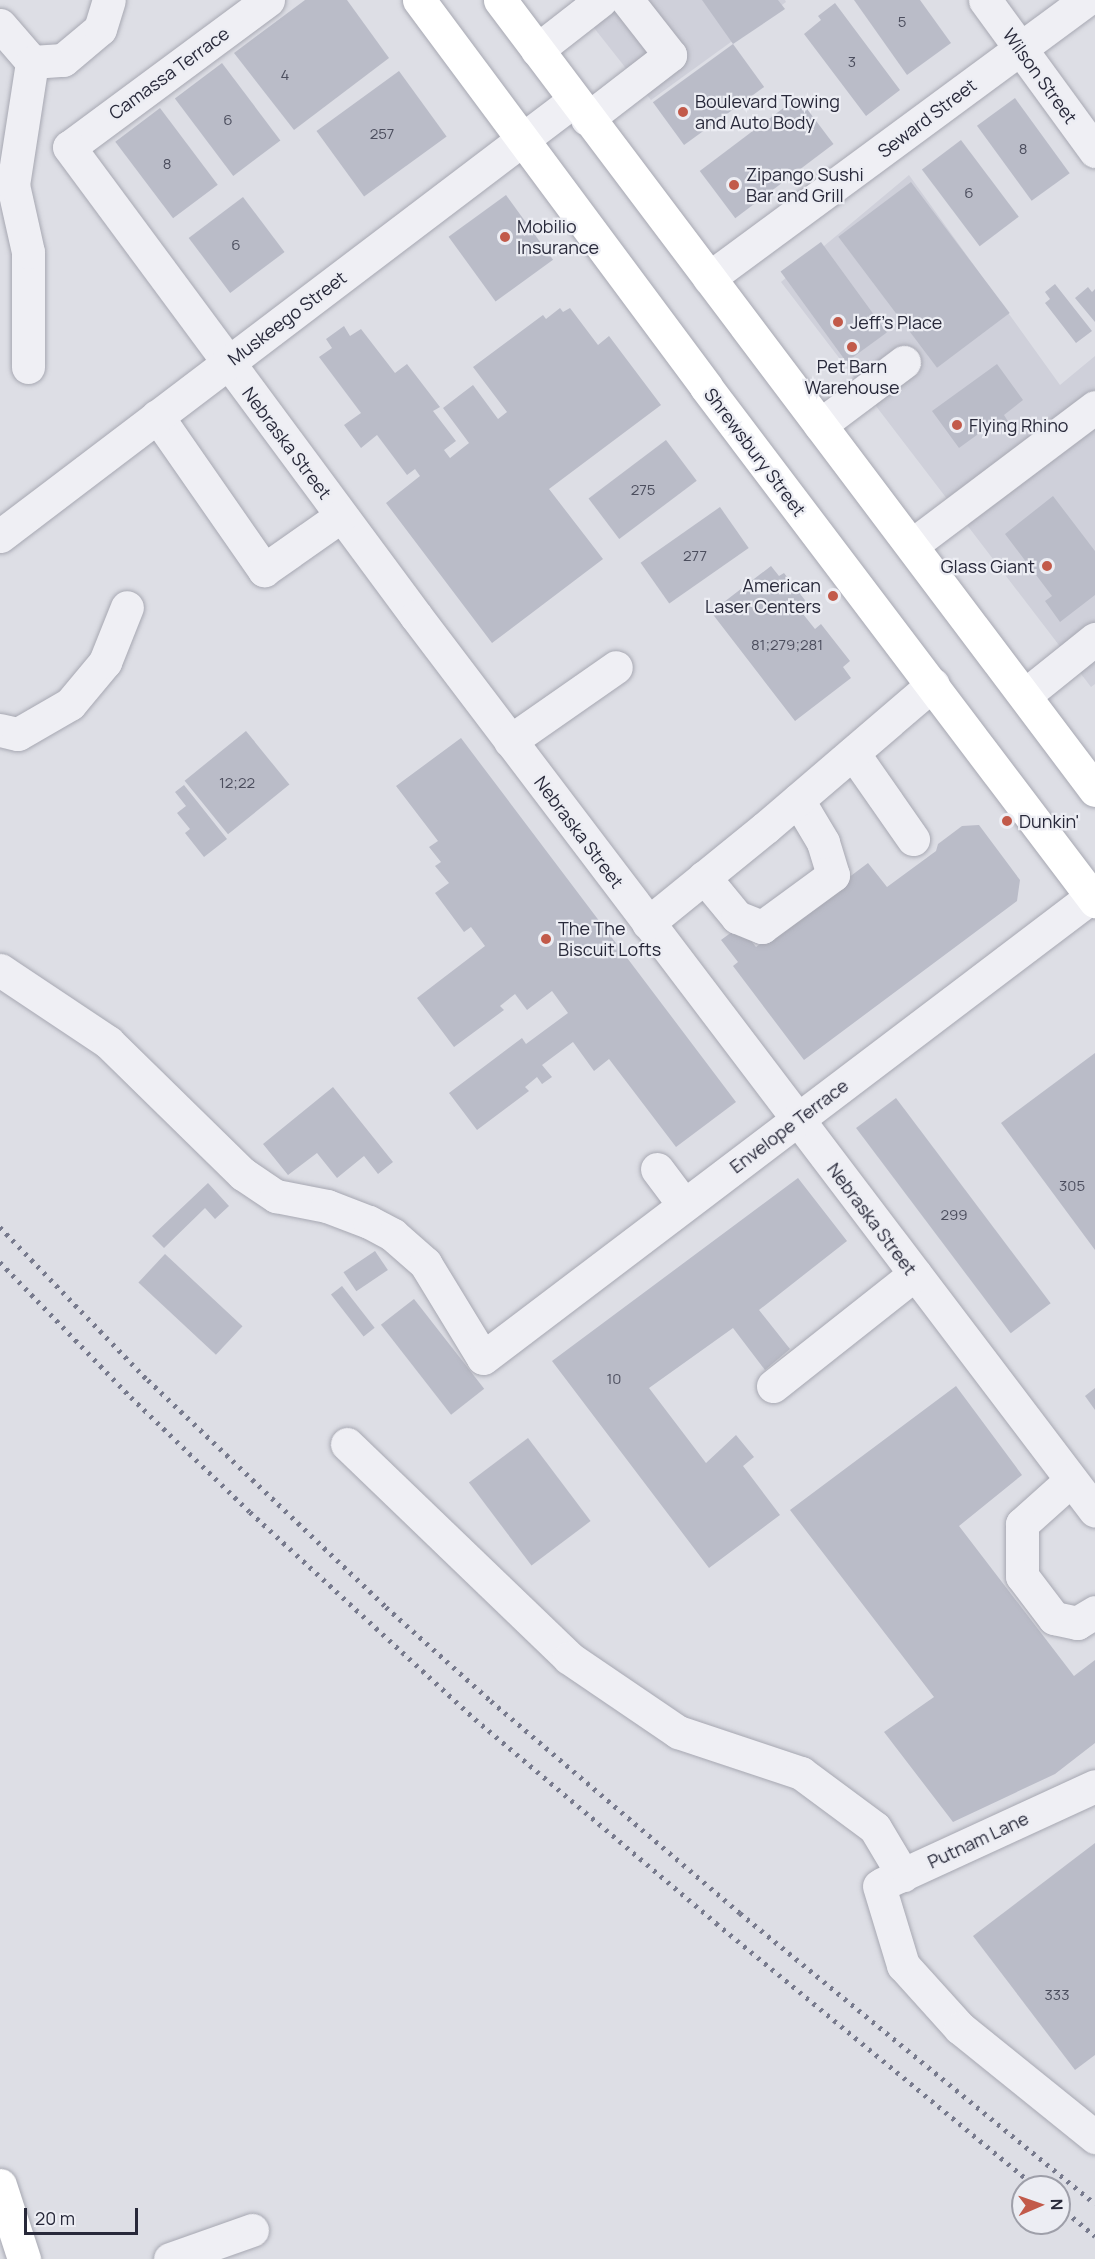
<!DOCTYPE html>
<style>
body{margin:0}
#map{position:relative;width:1095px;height:2259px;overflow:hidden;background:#dddee5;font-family:Manrope,sans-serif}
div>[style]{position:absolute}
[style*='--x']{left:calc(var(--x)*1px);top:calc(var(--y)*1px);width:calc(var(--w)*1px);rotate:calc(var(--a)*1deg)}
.built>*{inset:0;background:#cfd0da}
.building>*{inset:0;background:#babcc8;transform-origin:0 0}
.roads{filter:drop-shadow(0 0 2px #a7a8b2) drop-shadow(0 0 2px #a7a8b2)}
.minor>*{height:33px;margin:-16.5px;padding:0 16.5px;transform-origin:16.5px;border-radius:16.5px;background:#efeff4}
.major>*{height:33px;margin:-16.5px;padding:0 16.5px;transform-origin:16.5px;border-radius:16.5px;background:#fff}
.rail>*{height:4.5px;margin-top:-2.25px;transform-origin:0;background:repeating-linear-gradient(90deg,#777a8d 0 3px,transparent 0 9px)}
.dots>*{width:16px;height:16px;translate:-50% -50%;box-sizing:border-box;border:3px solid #ecedf3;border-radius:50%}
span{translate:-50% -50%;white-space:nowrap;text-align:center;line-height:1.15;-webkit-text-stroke:4.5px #ecedf3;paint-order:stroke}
.number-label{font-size:15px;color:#4c4e5e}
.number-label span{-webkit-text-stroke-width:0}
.street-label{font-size:18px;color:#28293a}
.poi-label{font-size:18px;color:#28293a}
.left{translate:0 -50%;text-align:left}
.right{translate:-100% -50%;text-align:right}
.north{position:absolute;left:1011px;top:2175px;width:60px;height:60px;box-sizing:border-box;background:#ecedf3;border:2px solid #9e9fa9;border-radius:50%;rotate:88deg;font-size:16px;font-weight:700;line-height:24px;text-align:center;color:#28293a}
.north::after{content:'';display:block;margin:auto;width:21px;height:27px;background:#c25a4a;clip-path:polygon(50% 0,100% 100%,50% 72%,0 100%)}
.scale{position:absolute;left:24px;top:2208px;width:114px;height:27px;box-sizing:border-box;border:3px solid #28293a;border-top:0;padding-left:8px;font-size:18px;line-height:21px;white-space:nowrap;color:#28293a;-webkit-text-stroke:4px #ecedf3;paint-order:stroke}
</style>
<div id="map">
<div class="built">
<div style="clip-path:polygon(572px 0,785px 0,786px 2px,651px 100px)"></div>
<div style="clip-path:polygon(909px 175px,1060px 385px,1095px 356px,1095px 684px,1091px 687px,781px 282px)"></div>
</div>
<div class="building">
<div style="clip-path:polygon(305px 0,347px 0,389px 58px,294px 130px,234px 53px)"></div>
<div style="clip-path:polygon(702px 0,778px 0,785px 9px,733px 44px)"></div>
<div style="clip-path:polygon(854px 0,920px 0,951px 43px,907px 75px)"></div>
<div style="clip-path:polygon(835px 3px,900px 90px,866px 116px,804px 34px,821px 20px,818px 16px)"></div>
<div style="left:733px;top:44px;width:53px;height:99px;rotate:54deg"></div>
<div style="left:222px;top:63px;width:97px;height:59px;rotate:53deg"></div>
<div style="left:399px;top:71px;width:81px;height:102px;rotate:54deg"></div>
<div style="left:798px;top:97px;width:59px;height:123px;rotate:53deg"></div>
<div style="left:1015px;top:98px;width:93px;height:47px;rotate:54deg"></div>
<div style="left:160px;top:108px;width:96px;height:56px;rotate:53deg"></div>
<div style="left:961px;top:140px;width:96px;height:49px;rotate:53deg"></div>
<div style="left:911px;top:182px;width:164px;height:91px;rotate:53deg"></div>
<div style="left:506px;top:195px;width:80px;height:71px;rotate:54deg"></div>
<div style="left:243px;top:197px;width:69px;height:68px;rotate:53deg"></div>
<div style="left:821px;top:242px;width:112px;height:50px;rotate:54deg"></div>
<div style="clip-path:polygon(1055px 284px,1092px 331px,1076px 343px,1045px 303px,1050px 299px,1045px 292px)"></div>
<div style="clip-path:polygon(1088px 287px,1092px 292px,1095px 289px,1095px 322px,1075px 298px)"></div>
<div style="clip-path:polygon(560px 308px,563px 312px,570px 308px,598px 345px,609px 336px,661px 405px,549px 489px,603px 559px,492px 643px,386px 503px,420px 476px,415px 469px,407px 475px,377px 435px,361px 448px,344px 425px,361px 413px,319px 357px,332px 348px,326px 339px,344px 326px,350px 336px,361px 329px,395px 373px,407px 364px,440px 407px,433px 411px,456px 441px,444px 450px,450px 458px,469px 443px,443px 408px,473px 385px,498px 419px,507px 412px,473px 367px,543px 315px,546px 319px)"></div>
<div style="clip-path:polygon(997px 364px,1023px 400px,1004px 415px,1009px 423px,998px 431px,992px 424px,959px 448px,932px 411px)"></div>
<div style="left:666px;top:440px;width:51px;height:97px;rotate:53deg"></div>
<div style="clip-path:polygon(1053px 496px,1095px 551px,1095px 595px,1060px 622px,1045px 601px,1052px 596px,1005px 534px)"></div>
<div style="left:720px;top:507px;width:50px;height:97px;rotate:55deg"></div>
<div style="clip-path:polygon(771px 566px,779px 576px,784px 573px,811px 608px,803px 614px,815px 629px,821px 624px,850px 661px,843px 667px,851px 678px,795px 721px,711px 612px)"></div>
<div style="left:246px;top:731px;width:69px;height:79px;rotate:51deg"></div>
<div style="clip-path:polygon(461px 738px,736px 1102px,676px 1147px,609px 1059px,594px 1071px,573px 1042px,542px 1065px,552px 1077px,542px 1084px,537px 1077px,525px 1087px,529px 1091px,477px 1130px,449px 1093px,522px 1038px,526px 1044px,568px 1013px,552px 991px,527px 1010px,515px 994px,500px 1006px,504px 1010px,454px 1047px,417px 998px,485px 946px,471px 927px,464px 932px,435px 893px,449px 883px,435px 866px,441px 862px,429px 847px,438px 841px,396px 786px)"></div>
<div style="clip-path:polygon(184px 785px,227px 839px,204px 857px,185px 833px,190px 829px,177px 813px,186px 806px,175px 792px)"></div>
<div style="clip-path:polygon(979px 825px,1020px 880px,1017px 901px,804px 1060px,733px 966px,738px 962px,721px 940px,740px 926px,756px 947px,868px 863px,887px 887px,936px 851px,938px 844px,962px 826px)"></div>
<div style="clip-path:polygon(1095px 1053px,1095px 1250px,1001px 1123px)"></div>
<div style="clip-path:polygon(333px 1087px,393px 1162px,378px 1174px,364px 1156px,337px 1178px,317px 1153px,288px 1175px,263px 1144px)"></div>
<div style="left:896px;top:1098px;width:257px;height:50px;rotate:53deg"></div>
<div style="clip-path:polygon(798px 1178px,847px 1241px,759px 1310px,790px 1349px,765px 1370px,733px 1328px,649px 1388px,706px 1463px,736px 1435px,754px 1457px,743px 1466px,780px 1515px,709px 1568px,552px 1361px)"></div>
<div style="clip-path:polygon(208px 1183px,229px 1206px,215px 1219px,205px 1208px,164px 1248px,152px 1236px)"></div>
<div style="left:375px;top:1251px;width:23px;height:38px;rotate:56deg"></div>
<div style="left:165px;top:1254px;width:106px;height:39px;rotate:43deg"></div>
<div style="left:342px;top:1286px;width:53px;height:14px;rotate:52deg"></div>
<div style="left:414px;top:1299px;width:114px;height:42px;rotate:52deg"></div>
<div style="clip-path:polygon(956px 1386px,1022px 1475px,959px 1526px,1074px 1676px,1095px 1660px,1095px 1743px,1055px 1774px,953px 1822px,884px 1732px,934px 1697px,790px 1510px)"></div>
<div style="clip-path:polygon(1095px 1388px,1095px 1410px,1085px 1396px)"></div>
<div style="left:528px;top:1438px;width:104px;height:74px;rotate:53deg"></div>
<div style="clip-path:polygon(1095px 1843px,1095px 2055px,1075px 2070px,973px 1936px)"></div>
</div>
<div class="roads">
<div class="minor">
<div style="--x:268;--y:0;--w:247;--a:143.5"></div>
<div style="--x:69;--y:147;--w:583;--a:53.5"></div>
<div style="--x:416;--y:616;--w:1123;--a:52.81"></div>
<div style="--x:985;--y:0;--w:187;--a:53.9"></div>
<div style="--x:0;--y:25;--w:49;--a:49.1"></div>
<div style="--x:32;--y:62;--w:31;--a:-4"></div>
<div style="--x:63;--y:60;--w:48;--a:-40"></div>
<div style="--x:100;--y:29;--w:30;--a:-73"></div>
<div style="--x:537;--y:50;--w:81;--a:-38"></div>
<div style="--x:587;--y:119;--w:105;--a:-37.6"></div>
<div style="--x:670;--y:55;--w:70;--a:-128"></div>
<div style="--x:709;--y:278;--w:468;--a:-36.4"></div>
<div style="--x:28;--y:367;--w:115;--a:-90"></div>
<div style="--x:28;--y:252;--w:69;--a:-102.6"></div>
<div style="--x:13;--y:185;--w:124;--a:-81.2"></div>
<div style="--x:157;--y:416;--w:188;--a:55.2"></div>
<div style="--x:264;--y:570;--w:94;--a:-35"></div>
<div style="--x:820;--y:425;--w:105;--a:-36.9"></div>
<div style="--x:0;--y:536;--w:719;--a:-37.2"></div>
<div style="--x:912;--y:545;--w:229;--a:-37"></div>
<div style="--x:1025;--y:695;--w:90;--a:-38.7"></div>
<div style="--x:0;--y:730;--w:18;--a:13"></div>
<div style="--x:18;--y:734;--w:60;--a:-30"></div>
<div style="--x:70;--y:704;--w:55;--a:-50.2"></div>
<div style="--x:105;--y:662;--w:59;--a:-68.2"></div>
<div style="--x:510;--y:741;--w:129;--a:-34.9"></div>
<div style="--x:853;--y:753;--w:105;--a:55.1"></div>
<div style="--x:704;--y:877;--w:52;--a:50.5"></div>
<div style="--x:737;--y:917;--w:27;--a:22"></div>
<div style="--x:762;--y:927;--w:88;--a:-36.2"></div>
<div style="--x:833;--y:875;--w:34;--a:-107"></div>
<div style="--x:823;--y:842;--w:49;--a:-120.8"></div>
<div style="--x:648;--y:923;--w:151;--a:-39.1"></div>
<div style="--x:765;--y:828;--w:221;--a:-40.6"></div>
<div style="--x:0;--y:970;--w:130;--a:33.7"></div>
<div style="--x:108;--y:1042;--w:189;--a:44.4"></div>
<div style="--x:243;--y:1174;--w:40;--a:34"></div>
<div style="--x:276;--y:1196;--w:52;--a:11.1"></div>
<div style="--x:327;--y:1206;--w:45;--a:20.9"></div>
<div style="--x:369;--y:1222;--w:27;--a:28"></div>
<div style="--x:393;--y:1235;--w:43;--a:41.2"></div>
<div style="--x:425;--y:1263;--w:111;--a:58.6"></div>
<div style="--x:483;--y:1358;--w:768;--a:-37.17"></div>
<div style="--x:657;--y:1169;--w:45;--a:53.1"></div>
<div style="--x:773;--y:1386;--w:181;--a:-38.3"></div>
<div style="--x:347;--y:1444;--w:308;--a:43.9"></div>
<div style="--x:569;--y:1658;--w:132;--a:34.2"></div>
<div style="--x:678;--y:1732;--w:130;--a:18.4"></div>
<div style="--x:801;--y:1773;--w:92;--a:36.6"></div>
<div style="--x:875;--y:1828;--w:55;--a:59.2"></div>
<div style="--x:1071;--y:1480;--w:66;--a:138.1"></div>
<div style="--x:1022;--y:1524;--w:52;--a:90"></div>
<div style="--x:1022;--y:1576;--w:53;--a:52.7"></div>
<div style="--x:1054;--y:1618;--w:24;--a:12"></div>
<div style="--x:1077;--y:1623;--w:21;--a:-31"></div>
<div style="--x:882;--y:1884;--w:234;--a:-24.7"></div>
<div style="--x:879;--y:1886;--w:83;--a:73.1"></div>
<div style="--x:903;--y:1965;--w:85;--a:47.9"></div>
<div style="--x:960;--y:2028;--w:174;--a:38.9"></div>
<div style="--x:170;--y:2259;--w:87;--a:-19.5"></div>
</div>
<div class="major">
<div style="--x:419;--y:0;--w:482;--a:53.4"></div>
<div style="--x:706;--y:387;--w:645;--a:52.88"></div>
<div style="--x:500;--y:0;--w:989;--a:53.01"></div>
<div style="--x:0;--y:2185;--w:78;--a:72"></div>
</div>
</div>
<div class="rail">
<div style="--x:0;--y:1227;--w:213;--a:46"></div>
<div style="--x:148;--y:1380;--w:329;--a:43.6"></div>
<div style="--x:386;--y:1607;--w:141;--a:41.8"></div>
<div style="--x:491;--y:1701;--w:327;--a:40.4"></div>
<div style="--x:740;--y:1913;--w:459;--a:39.3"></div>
<div style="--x:0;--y:1262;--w:188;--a:45.9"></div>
<div style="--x:131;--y:1397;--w:165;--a:44"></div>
<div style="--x:250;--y:1512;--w:306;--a:42.6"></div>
<div style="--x:475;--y:1719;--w:316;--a:40.2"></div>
<div style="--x:716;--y:1923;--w:415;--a:39.5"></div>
<div style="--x:1059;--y:2206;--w:47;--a:39.8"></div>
</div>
<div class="dots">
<div style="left:683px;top:112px;background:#c25a4a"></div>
<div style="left:734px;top:185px;background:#c25a4a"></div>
<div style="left:505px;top:237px;background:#c25a4a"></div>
<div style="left:838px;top:322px;background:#c25a4a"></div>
<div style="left:852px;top:347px;background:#c25a4a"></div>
<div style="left:957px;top:425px;background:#c25a4a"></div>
<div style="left:1047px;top:566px;background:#c25a4a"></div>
<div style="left:833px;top:596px;background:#c25a4a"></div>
<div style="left:1007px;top:821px;background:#c25a4a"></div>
<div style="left:546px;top:939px;background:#c25a4a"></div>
</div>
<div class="number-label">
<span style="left:902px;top:22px">5</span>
<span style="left:852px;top:62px">3</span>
<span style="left:285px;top:75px">4</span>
<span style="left:228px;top:120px">6</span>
<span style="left:382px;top:134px">257</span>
<span style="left:1023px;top:149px">8</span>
<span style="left:167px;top:164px">8</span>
<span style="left:969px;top:193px">6</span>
<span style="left:236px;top:245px">6</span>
<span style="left:643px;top:490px">275</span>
<span style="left:695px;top:556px">277</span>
<span style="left:787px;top:645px">81;279;281</span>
<span style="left:237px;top:783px">12;22</span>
<span style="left:1072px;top:1186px">305</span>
<span style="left:954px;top:1215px">299</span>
<span style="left:614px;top:1379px">10</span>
<span style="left:1057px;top:1995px">333</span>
</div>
<div class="street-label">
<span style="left:169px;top:73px;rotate:-36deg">Camassa Terrace</span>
<span style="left:1040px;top:76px;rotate:54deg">Wilson Street</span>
<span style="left:927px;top:118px;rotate:-37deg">Seward Street</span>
<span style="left:287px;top:318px;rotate:-37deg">Muskeego Street</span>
<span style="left:287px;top:443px;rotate:53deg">Nebraska Street</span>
<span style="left:755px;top:452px;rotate:53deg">Shrewsbury Street</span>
<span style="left:579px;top:832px;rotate:53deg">Nebraska Street</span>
<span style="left:789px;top:1126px;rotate:-37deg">Envelope Terrace</span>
<span style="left:872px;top:1219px;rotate:53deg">Nebraska Street</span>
<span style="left:978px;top:1840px;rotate:-25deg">Putnam Lane</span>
</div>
<div class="poi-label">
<span class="left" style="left:695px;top:112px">Boulevard Towing<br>and Auto Body</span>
<span class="left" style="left:746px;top:185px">Zipango Sushi<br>Bar and Grill</span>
<span class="left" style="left:517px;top:237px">Mobilio<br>Insurance</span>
<span class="left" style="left:850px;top:322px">Jeff's Place</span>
<span style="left:852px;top:377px">Pet Barn<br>Warehouse</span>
<span class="left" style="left:969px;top:425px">Flying Rhino</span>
<span class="right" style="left:1035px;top:566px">Glass Giant</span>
<span class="right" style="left:821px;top:596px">American<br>Laser Centers</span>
<span class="left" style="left:1019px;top:821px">Dunkin'</span>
<span class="left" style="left:558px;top:939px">The The<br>Biscuit Lofts</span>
</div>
<div class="north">N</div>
<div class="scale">20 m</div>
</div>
